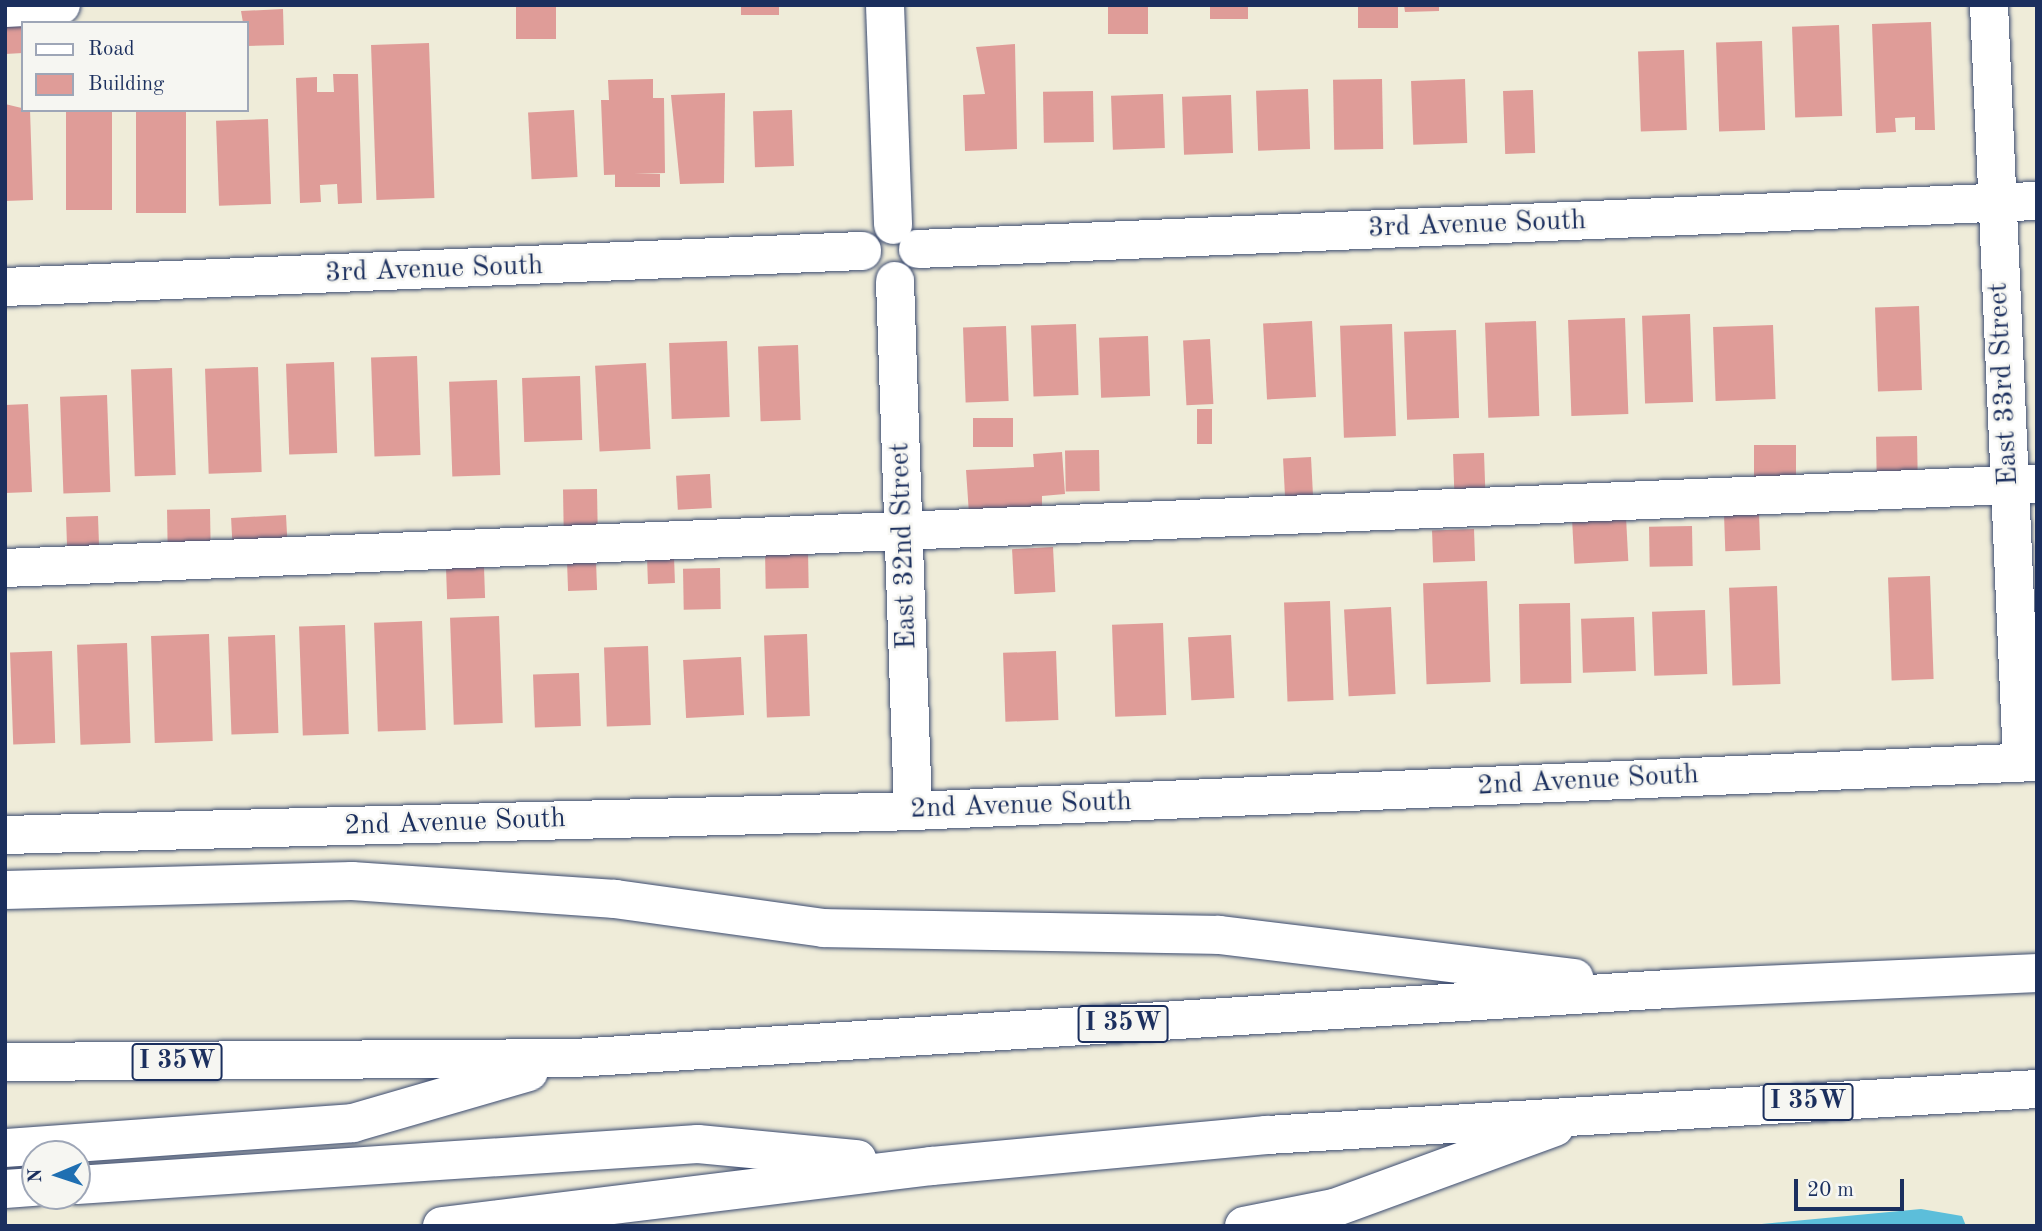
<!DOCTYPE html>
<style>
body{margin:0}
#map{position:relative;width:2042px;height:1231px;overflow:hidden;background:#efecd9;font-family:"Old Standard TT",serif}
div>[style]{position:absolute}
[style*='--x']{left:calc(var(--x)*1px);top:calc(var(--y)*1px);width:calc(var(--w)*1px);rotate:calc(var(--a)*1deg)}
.water>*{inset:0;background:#5cbeda}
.building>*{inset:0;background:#df9c98;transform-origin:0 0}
.roads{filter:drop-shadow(0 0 2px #3b4b70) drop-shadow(0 0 2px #3b4b70)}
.minor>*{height:38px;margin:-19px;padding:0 19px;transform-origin:19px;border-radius:19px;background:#fff}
.highway>*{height:38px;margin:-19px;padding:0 19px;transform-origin:19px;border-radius:19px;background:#fff}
span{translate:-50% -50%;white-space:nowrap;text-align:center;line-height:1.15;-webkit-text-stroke:5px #f6f6f2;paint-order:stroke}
.shield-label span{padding:2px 5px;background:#f6f6f2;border:2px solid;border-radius:5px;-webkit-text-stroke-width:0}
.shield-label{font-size:26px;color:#1b2f5e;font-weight:700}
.street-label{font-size:28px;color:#1b2f5e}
.frame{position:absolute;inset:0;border:7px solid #1b2f5e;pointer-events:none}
.legend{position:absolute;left:21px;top:21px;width:228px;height:91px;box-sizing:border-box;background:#f6f6f2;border:2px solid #9ea6b7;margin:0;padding:9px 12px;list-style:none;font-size:21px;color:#1b2f5e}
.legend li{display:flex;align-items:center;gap:14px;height:35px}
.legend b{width:35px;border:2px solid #9ea6b7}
.north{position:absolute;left:21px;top:1140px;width:70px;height:70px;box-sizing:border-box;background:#f6f6f2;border:2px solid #9ea6b7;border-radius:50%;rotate:268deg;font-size:19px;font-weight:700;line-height:28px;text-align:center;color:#1b2f5e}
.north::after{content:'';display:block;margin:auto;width:24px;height:32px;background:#1f6fb2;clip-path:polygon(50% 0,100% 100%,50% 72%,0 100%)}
.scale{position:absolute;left:1794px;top:1179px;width:110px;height:32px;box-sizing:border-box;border:4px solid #1b2f5e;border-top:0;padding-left:9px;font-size:21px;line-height:24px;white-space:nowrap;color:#1b2f5e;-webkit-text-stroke:5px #f6f6f2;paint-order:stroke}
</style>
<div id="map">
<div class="water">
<div style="clip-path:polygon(1921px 1209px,1962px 1216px,1966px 1226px,1741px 1226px)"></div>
</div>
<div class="building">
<div style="left:516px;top:5px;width:40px;height:34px"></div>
<div style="left:741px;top:5px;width:38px;height:10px"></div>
<div style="left:1108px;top:5px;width:40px;height:29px"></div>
<div style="left:1210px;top:5px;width:38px;height:14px"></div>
<div style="left:1358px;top:5px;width:40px;height:23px"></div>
<div style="clip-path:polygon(1404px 5px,1439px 5px,1439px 11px,1405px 12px)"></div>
<div style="clip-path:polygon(283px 9px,284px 45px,247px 46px,241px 11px)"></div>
<div style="clip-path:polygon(5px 19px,23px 23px,23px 53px,5px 54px)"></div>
<div style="clip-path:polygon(1931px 22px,1935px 130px,1915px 130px,1915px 117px,1895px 118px,1896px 132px,1876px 133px,1872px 24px)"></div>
<div style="left:1839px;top:25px;width:91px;height:47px;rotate:88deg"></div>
<div style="left:1762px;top:41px;width:89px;height:46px;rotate:88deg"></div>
<div style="left:429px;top:43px;width:155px;height:58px;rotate:88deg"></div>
<div style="clip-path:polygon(1015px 44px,1017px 149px,965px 151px,963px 95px,985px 94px,976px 47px)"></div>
<div style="left:1684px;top:50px;width:80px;height:46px;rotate:88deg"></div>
<div style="clip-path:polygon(333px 74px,358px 74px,362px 203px,338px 204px,337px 184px,320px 185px,321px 202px,300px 203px,296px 78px,317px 77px,317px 92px,334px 92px)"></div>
<div style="clip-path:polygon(653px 79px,653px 98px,664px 98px,665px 173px,604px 175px,601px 100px,609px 100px,608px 80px)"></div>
<div style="left:1382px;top:79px;width:70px;height:49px;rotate:89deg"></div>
<div style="left:1465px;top:79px;width:64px;height:54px;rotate:88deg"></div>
<div style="left:1308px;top:89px;width:60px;height:52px;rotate:88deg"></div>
<div style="left:1533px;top:90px;width:63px;height:30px;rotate:88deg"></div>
<div style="left:1093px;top:91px;width:51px;height:50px;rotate:89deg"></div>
<div style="clip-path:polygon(725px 93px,724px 183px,680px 184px,671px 95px)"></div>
<div style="left:1163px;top:94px;width:54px;height:52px;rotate:88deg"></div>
<div style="left:1231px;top:95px;width:58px;height:49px;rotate:88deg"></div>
<div style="clip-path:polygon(5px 104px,30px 110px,33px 200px,5px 201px)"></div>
<div style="left:66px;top:110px;width:46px;height:100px"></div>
<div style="left:136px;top:110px;width:50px;height:103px"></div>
<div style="left:574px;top:110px;width:67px;height:46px;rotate:87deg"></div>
<div style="left:792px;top:110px;width:56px;height:39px;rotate:88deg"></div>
<div style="left:268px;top:119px;width:85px;height:52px;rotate:88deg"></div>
<div style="left:660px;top:174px;width:13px;height:45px;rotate:90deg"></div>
<div style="left:1919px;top:306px;width:84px;height:44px;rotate:88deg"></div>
<div style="left:1690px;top:314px;width:88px;height:48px;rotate:88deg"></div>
<div style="left:1625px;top:318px;width:96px;height:57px;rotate:88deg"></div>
<div style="left:1312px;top:321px;width:76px;height:49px;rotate:87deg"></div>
<div style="left:1536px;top:321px;width:95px;height:51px;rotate:88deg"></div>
<div style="left:1076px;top:324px;width:71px;height:45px;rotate:88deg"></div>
<div style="left:1392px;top:324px;width:112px;height:52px;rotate:88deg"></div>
<div style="left:1773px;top:325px;width:74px;height:60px;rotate:88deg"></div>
<div style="left:1006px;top:326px;width:75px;height:43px;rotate:88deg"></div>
<div style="left:1456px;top:330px;width:88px;height:52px;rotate:88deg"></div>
<div style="left:1148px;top:336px;width:60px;height:49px;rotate:88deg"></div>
<div style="left:1210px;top:339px;width:65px;height:27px;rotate:87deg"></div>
<div style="left:727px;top:341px;width:76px;height:58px;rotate:88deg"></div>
<div style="left:798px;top:345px;width:75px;height:40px;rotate:88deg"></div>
<div style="left:417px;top:356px;width:99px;height:46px;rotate:88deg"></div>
<div style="left:334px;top:362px;width:91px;height:48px;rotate:88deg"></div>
<div style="left:646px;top:363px;width:86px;height:51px;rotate:87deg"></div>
<div style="left:258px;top:367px;width:105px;height:53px;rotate:88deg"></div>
<div style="left:172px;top:368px;width:107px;height:41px;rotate:88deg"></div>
<div style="left:580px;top:376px;width:64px;height:58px;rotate:88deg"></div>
<div style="left:497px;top:380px;width:95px;height:48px;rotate:88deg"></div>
<div style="left:107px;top:395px;width:97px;height:47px;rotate:88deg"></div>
<div style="clip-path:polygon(28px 404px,32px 492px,5px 493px,5px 405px)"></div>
<div style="left:1197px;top:409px;width:15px;height:35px"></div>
<div style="left:1013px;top:418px;width:29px;height:40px;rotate:90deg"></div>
<div style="left:1917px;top:436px;width:44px;height:41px;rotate:89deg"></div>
<div style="left:1754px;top:445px;width:42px;height:46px"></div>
<div style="left:1099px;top:450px;width:41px;height:34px;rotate:89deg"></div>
<div style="clip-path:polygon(1062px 452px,1065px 494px,1042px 496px,1042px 511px,969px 514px,966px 470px,1034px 467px,1033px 454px)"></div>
<div style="left:1484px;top:453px;width:36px;height:31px;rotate:88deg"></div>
<div style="left:1311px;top:457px;width:40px;height:28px;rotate:87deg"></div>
<div style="left:710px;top:474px;width:34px;height:34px;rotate:87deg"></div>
<div style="left:597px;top:489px;width:44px;height:34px;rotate:89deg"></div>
<div style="left:210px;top:509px;width:43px;height:43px;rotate:89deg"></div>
<div style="left:1759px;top:513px;width:37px;height:35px;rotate:88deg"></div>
<div style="left:286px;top:515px;width:36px;height:55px;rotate:87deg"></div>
<div style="left:98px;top:516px;width:31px;height:32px;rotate:88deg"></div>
<div style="left:1626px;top:517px;width:44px;height:54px;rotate:87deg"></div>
<div style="left:1692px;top:526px;width:40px;height:43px;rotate:89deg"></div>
<div style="left:1474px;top:529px;width:32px;height:42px;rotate:88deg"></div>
<div style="left:1053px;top:547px;width:45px;height:41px;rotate:87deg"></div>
<div style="left:808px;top:549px;width:39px;height:43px;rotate:89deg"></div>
<div style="left:674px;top:556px;width:27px;height:27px;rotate:88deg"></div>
<div style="left:596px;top:560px;width:30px;height:29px;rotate:88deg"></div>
<div style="left:484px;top:567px;width:31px;height:38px;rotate:88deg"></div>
<div style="left:720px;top:568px;width:41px;height:37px;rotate:89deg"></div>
<div style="left:1930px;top:576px;width:103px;height:42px;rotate:88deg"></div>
<div style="left:1487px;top:581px;width:101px;height:64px;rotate:88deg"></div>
<div style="left:1777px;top:586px;width:98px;height:48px;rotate:88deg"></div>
<div style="left:1330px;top:601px;width:99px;height:46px;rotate:88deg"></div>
<div style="left:1570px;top:603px;width:80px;height:51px;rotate:89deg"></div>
<div style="left:1391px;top:607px;width:87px;height:47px;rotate:87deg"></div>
<div style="left:1705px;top:610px;width:64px;height:53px;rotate:88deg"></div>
<div style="left:499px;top:616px;width:107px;height:49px;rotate:88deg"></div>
<div style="left:1634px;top:617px;width:54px;height:53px;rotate:88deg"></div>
<div style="left:422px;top:621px;width:109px;height:48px;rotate:88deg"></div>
<div style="left:1163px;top:623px;width:92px;height:51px;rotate:88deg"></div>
<div style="left:345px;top:625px;width:109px;height:46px;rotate:88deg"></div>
<div style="left:209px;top:634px;width:107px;height:58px;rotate:88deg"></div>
<div style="left:807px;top:634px;width:82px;height:43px;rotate:88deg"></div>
<div style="left:275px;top:635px;width:98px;height:47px;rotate:88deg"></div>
<div style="left:1231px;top:635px;width:63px;height:43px;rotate:87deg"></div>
<div style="left:127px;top:643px;width:100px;height:50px;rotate:88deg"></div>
<div style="left:648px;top:646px;width:79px;height:44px;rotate:88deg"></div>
<div style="left:52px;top:651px;width:92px;height:42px;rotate:88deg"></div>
<div style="left:1056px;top:651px;width:69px;height:53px;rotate:88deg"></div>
<div style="left:741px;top:657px;width:58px;height:58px;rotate:87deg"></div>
<div style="left:579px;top:673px;width:53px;height:46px;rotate:88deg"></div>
</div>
<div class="roads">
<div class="minor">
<div style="--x:885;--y:5;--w:220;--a:87.9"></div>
<div style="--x:1989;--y:5;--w:758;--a:87.5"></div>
<div style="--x:5;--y:8;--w:56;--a:-3.1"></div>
<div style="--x:918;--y:249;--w:1120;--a:-2.46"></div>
<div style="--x:895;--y:281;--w:530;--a:88.05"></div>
<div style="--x:5;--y:287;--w:858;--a:-2.41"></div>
<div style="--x:5;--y:568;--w:2034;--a:-2.37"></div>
<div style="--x:5;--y:835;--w:908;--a:-1.51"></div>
<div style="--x:913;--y:811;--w:1125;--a:-2.5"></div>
</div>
<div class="highway">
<div style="--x:5;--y:890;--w:347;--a:-1.5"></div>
<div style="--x:352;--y:881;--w:264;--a:3.9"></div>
<div style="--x:615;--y:899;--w:210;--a:7.9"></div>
<div style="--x:823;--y:928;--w:396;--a:1"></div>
<div style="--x:1219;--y:935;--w:358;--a:6.9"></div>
<div style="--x:5;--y:1062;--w:570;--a:-0.4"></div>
<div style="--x:575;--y:1058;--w:1097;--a:-3.61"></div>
<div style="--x:1670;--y:989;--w:367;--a:-2.5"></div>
<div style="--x:5;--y:1148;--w:349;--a:-4.1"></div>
<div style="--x:353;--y:1123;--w:183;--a:-16.2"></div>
<div style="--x:77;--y:1185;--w:622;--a:-3.78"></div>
<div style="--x:698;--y:1144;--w:160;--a:5.4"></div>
<div style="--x:5;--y:1189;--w:30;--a:-4"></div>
<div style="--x:442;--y:1226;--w:494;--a:-7"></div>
<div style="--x:932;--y:1166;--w:336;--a:-5.3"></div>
<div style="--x:1267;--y:1135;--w:771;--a:-3.42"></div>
<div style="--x:1244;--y:1226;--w:92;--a:-11.3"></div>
<div style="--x:1334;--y:1208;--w:235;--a:-20.1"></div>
</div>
</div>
<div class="shield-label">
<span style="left:1123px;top:1024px">I 35W</span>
<span style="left:177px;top:1062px">I 35W</span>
<span style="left:1808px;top:1102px">I 35W</span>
</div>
<div class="street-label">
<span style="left:1477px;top:225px;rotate:-2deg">3rd Avenue South</span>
<span style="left:434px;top:270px;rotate:-2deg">3rd Avenue South</span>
<span style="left:2004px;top:384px;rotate:-93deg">East 33rd Street</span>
<span style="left:904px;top:546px;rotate:-92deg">East 32nd Street</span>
<span style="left:1588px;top:781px;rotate:-3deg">2nd Avenue South</span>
<span style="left:1021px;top:806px;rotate:-2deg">2nd Avenue South</span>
<span style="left:455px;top:823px;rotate:-2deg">2nd Avenue South</span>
</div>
<div class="frame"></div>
<ul class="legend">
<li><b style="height:9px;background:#fff"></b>Road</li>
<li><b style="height:19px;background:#df9c98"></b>Building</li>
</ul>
<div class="north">N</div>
<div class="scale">20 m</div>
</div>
